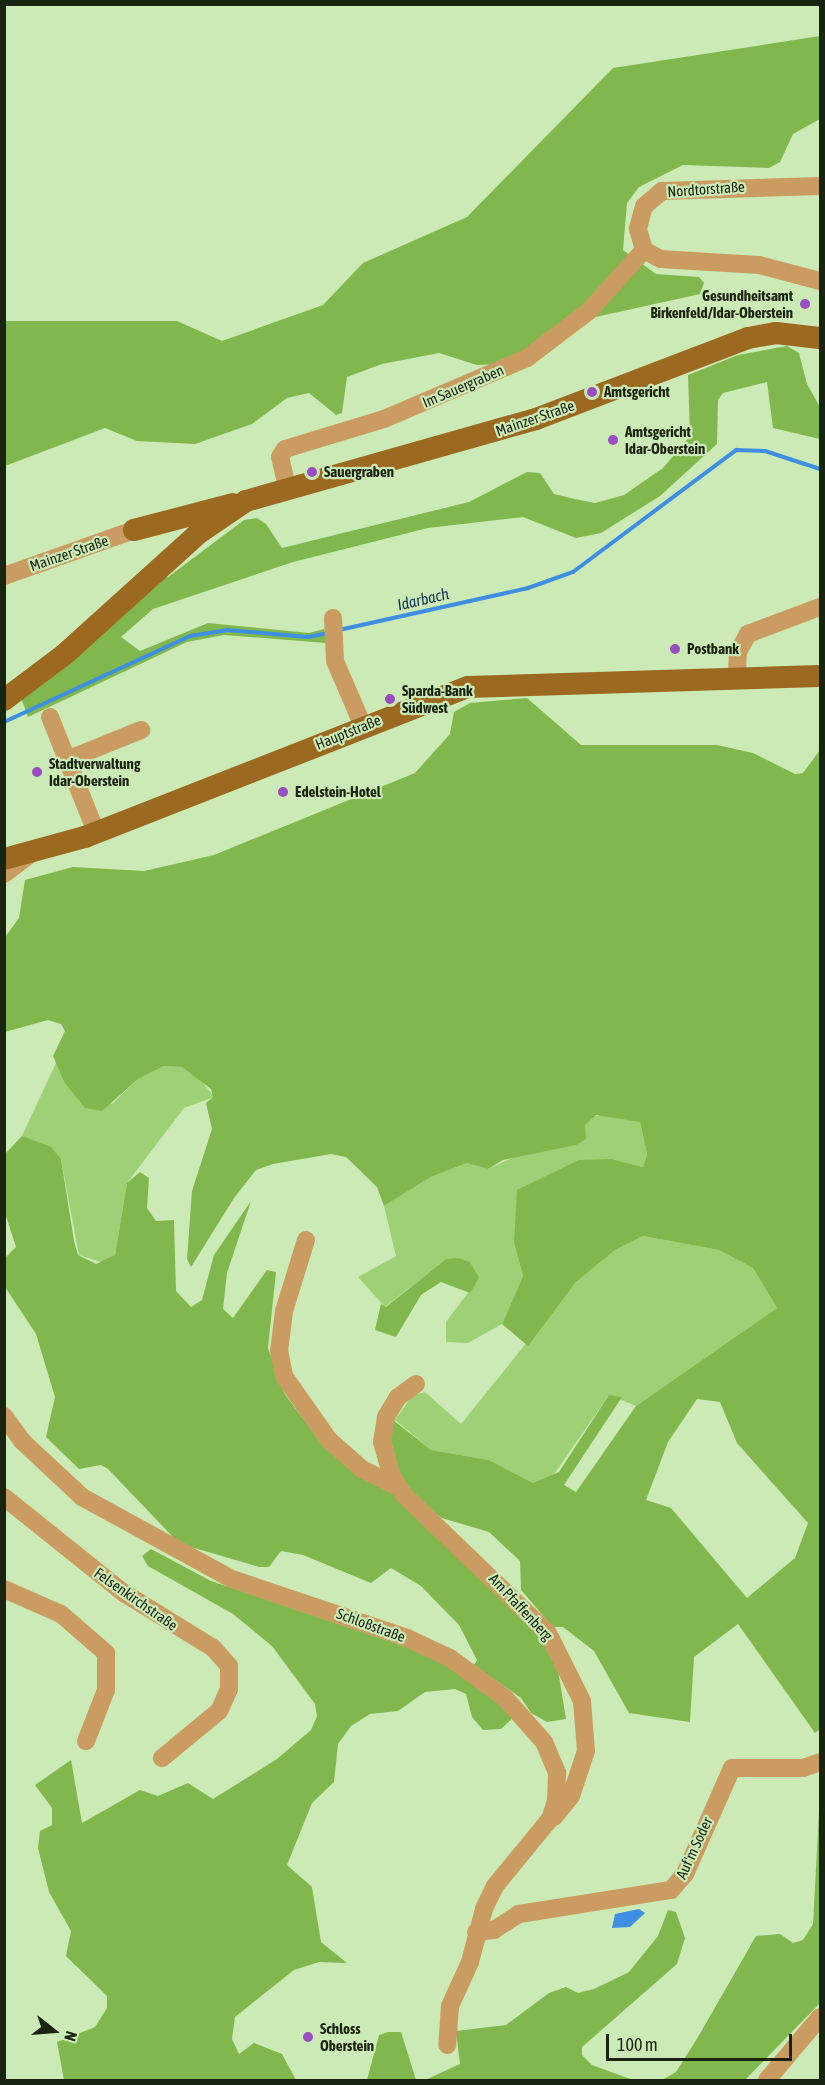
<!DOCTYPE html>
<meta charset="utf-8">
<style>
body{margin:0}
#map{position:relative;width:825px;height:2085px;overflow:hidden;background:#cceab5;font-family:"Asap Condensed",sans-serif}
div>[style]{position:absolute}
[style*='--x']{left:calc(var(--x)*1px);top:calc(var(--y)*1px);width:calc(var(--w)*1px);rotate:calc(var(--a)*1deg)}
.green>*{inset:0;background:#9ed075}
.forest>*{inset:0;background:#81b84e}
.water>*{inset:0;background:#3e8ee3}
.stream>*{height:4px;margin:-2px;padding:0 2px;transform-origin:2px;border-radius:2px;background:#3e8ee3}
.minor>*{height:18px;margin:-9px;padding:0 9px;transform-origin:9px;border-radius:9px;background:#ca9c61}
.major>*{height:22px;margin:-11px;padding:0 11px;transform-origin:11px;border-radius:11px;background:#9b6a20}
.dots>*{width:16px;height:16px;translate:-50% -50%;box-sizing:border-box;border:3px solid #cceab5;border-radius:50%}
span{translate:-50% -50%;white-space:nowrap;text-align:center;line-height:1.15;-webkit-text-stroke:4.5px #cceab5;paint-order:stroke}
.street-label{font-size:15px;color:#192410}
.poi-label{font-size:15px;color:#192410;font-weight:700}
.right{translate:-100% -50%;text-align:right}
.left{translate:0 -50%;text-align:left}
.water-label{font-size:16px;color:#133456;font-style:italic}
.frame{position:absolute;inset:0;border:6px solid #192410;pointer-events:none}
.north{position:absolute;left:24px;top:2001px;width:60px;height:60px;-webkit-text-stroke:4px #cceab5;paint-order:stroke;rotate:107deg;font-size:16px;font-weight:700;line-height:24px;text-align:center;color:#192410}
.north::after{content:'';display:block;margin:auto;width:21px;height:27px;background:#192410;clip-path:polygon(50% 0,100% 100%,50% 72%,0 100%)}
.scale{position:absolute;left:606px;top:2034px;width:186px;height:27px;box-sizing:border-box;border:3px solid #192410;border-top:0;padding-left:8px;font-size:18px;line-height:21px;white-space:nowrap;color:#192410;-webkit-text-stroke:4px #cceab5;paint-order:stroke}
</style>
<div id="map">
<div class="green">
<div style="clip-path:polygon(56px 1063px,64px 1082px,112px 1104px,138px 1079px,164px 1066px,182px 1067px,200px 1079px,214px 1097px,184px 1108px,127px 1183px,115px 1255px,104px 1263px,79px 1255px,61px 1159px,22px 1136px)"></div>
<div style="clip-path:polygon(614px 1114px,640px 1122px,647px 1154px,643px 1167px,612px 1159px,514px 1243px,523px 1276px,502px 1324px,468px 1343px,446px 1342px,446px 1322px,479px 1278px,446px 1259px,385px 1307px,358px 1277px,396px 1256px,384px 1206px,431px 1177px,467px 1163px,488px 1169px,585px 1125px,589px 1117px)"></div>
<div style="clip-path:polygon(643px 1236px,719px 1250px,753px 1268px,777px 1308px,636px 1406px,609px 1395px,550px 1480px,533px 1483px,489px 1460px,431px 1450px,395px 1420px,412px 1396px,425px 1392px,461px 1424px,575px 1283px,615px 1250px)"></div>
</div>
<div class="forest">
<div style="clip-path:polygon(820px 36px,820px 119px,793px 134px,780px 162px,769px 168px,683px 165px,639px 187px,627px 203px,623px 250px,656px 274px,699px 277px,704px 283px,700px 294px,591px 318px,501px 364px,477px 365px,439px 353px,382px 364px,347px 377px,342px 413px,336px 415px,309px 393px,287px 398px,252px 424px,195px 444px,137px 441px,105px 428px,5px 466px,5px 321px,177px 321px,222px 341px,323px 305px,363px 263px,467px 217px,613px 68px)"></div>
<div style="clip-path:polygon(787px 346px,799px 353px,807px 384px,820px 407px,820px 439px,773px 428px,767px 382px,723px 393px,718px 400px,717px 444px,660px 496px,601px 533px,576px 538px,523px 517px,428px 528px,293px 562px,153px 609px,121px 637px,140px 651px,208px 623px,309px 633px,324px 629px,326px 643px,224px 635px,187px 642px,28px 717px,21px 698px,162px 576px,168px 577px,244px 520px,257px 518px,266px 524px,282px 548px,469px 502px,527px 472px,540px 473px,554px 494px,575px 499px,595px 503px,624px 495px,663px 468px,690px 436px,688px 375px,738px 355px)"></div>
<div style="clip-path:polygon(evenodd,527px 698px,581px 745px,717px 745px,753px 753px,795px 774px,803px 773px,820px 750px,820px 1729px,815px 1733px,738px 1624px,694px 1657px,690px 1722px,629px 1713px,594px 1651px,563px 1627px,553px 1627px,521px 1590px,520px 1561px,489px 1532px,442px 1518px,425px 1506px,401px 1478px,390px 1438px,393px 1420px,431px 1450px,489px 1460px,533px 1483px,559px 1472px,609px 1395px,622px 1397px,564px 1485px,576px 1492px,636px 1406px,777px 1308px,753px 1268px,719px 1250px,643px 1236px,615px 1250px,575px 1283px,528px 1346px,502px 1324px,523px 1276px,514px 1243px,517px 1190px,579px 1160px,612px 1159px,643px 1167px,647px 1154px,640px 1122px,596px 1115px,585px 1125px,586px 1139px,576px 1145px,503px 1160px,488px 1169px,467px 1163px,431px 1177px,384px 1206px,377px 1187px,346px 1157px,331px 1154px,273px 1164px,256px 1170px,234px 1198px,191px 1267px,187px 1259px,192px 1191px,212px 1129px,206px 1103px,213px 1097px,211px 1089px,182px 1067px,164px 1066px,138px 1079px,102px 1111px,85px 1108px,64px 1082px,53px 1056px,65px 1031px,61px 1024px,48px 1020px,5px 1032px,5px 937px,19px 918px,25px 880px,73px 867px,144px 871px,214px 855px,415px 773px,450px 734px,454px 712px,470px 703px,527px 698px,697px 1399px,720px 1402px,737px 1443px,808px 1523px,795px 1558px,747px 1598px,671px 1508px,646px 1500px,668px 1442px,697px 1399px)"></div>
<div style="clip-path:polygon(22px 1136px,51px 1147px,61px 1159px,74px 1241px,78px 1255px,96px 1264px,115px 1255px,127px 1183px,140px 1172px,149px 1178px,147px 1208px,156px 1221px,174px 1220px,176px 1291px,191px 1307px,202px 1300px,214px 1255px,251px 1201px,227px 1273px,223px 1309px,233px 1318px,267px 1270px,276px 1272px,268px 1348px,284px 1393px,321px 1443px,357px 1475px,394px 1493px,544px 1640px,556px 1658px,566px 1719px,547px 1722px,531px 1713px,521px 1698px,474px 1665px,477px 1660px,459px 1625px,421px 1586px,391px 1568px,371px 1583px,303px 1555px,281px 1551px,269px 1567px,259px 1567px,191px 1547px,174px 1538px,108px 1469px,101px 1465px,79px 1469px,46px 1437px,55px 1397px,36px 1334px,5px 1287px,5px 1258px,16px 1247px,5px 1213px,4px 1155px)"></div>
<div style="clip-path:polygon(458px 1258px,470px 1262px,479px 1278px,470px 1293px,441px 1282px,421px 1295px,396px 1337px,375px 1330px,381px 1304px,386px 1307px,446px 1259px)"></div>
<div style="clip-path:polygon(151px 1549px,211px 1581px,418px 1651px,458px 1669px,514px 1717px,501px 1729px,483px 1730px,472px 1717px,466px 1694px,455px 1689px,425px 1692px,398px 1711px,370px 1714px,351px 1726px,338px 1744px,334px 1782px,312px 1803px,287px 1865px,312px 1887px,321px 1942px,347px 1963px,319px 1962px,294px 1970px,235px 2017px,232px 2039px,239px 2054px,254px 2043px,282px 2054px,296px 2080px,64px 2080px,57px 2042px,95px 2027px,107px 2008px,107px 1996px,66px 1956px,71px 1931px,49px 1892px,38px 1848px,40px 1831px,52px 1825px,52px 1808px,35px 1785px,71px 1760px,82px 1823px,140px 1790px,158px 1796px,188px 1783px,213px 1799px,277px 1759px,311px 1730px,317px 1716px,315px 1704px,272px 1646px,233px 1614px,148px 1566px,142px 1556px)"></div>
<div style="clip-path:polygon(820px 1794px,820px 2003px,745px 2080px,662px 2080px,676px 2072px,698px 2037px,756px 1936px,780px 1934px,793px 1943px,803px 1940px,813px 1924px)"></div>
<div style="clip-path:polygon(668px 1910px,676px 1912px,685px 1938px,677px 1964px,582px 2047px,582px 2055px,592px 2065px,633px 2080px,425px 2080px,460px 2064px,456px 2031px,506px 2025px,549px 1993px,566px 1987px,578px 1993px,594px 1989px,629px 1972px,658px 1936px)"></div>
<div style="clip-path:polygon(388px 2032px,401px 2032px,416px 2080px,367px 2080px,379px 2035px)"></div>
</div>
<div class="water">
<div style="clip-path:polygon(639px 1909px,645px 1913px,630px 1927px,612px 1928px,615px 1914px)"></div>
</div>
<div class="stream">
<div style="--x:339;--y:630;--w:194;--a:-12.5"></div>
<div style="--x:528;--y:588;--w:48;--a:-19.6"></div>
<div style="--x:573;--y:572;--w:204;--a:-36.8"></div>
<div style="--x:736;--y:450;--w:29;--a:2"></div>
<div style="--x:765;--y:451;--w:58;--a:18.1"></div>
<div style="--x:4;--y:722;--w:205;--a:-24.8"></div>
<div style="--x:190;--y:636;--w:37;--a:-9"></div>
<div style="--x:227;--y:630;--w:81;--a:4.9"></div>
<div style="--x:308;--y:637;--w:21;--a:-11"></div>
</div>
<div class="minor">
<div style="--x:820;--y:186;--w:158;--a:178.2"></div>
<div style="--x:662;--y:191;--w:23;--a:140"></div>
<div style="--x:644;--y:206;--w:24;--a:105"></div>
<div style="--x:638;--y:229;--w:22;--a:74"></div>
<div style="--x:644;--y:250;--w:18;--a:29"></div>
<div style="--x:660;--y:259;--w:99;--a:3.5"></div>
<div style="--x:759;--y:265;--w:63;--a:14.7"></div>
<div style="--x:287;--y:487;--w:31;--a:-103"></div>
<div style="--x:280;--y:457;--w:9;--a:-58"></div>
<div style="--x:285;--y:449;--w:103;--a:-16.9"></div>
<div style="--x:384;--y:419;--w:155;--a:-23.1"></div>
<div style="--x:527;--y:358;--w:78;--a:-37.2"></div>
<div style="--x:589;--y:311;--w:82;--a:-48"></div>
<div style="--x:4;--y:576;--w:138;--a:-19.5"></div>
<div style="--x:333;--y:618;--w:43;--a:87.3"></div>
<div style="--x:335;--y:661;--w:71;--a:66.7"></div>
<div style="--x:737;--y:677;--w:25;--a:-88"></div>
<div style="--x:738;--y:652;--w:21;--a:-61"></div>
<div style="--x:748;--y:634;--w:77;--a:-20.6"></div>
<div style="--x:50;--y:717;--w:124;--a:68.2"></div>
<div style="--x:69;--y:759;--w:78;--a:-21.9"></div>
<div style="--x:4;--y:874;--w:34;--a:-37"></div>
<div style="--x:306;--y:1240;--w:74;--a:107.2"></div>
<div style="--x:284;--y:1311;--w:39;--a:97"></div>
<div style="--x:279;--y:1350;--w:26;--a:79"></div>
<div style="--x:284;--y:1376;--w:78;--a:54.9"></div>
<div style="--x:329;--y:1440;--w:44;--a:41.3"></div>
<div style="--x:362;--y:1469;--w:40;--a:26.6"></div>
<div style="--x:416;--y:1384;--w:22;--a:144"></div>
<div style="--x:398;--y:1397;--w:23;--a:121"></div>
<div style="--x:386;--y:1417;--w:25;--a:99"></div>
<div style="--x:382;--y:1442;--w:35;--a:74"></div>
<div style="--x:392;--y:1476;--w:22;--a:58"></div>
<div style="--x:404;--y:1495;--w:199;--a:43.8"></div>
<div style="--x:548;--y:1633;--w:76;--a:63.4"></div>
<div style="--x:582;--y:1701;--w:50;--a:85.4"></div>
<div style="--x:586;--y:1751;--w:47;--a:108.4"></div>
<div style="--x:571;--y:1796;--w:27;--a:129"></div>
<div style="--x:4;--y:1416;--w:31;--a:54"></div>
<div style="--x:22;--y:1441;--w:82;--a:43"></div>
<div style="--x:82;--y:1497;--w:171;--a:28.7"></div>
<div style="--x:232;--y:1579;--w:185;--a:18.6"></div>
<div style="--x:407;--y:1638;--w:47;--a:24.9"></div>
<div style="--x:450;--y:1658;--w:68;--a:36"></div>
<div style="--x:505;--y:1698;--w:59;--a:48.4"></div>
<div style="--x:544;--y:1742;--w:34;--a:67"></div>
<div style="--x:557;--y:1773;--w:28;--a:92"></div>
<div style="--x:556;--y:1801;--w:19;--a:108"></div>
<div style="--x:550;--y:1819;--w:87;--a:129.4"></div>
<div style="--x:495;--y:1886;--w:25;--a:116"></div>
<div style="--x:484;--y:1909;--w:55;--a:104.8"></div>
<div style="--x:470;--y:1962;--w:48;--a:114.4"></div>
<div style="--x:450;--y:2006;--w:39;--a:94"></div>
<div style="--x:4;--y:1497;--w:154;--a:38.7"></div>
<div style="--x:124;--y:1593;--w:105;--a:31.7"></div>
<div style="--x:213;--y:1648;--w:24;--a:48"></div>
<div style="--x:229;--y:1666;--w:23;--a:90"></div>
<div style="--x:229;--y:1689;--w:24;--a:114"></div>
<div style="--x:219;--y:1711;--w:74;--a:140.5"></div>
<div style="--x:4;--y:1589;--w:62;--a:23.7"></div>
<div style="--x:61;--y:1614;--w:60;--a:40.9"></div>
<div style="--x:106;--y:1653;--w:37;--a:90"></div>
<div style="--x:106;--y:1690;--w:55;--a:111.4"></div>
<div style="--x:476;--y:1932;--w:18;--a:-6"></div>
<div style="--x:494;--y:1930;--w:30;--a:-33"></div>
<div style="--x:519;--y:1914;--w:154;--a:-9"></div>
<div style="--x:671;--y:1890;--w:21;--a:-49"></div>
<div style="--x:685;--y:1874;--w:116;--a:-66.1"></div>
<div style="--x:732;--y:1768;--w:71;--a:0"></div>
<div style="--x:803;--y:1768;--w:18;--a:-19"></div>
<div style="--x:767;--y:2080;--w:82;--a:-49.9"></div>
</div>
<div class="major">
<div style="--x:134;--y:530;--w:102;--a:-14.7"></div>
<div style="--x:4;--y:700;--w:76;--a:-37"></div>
<div style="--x:65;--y:654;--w:181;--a:-42.1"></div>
<div style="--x:199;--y:533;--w:57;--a:-34.2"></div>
<div style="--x:246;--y:501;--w:301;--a:-15.8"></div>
<div style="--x:536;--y:419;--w:227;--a:-20.9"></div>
<div style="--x:748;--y:338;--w:28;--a:-10"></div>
<div style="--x:776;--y:333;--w:44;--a:6.5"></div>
<div style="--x:4;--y:859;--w:84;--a:-15.2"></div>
<div style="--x:85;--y:837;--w:411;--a:-21.4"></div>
<div style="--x:468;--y:687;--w:352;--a:-1.8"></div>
</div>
<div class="dots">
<div style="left:805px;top:304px;background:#984dc0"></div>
<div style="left:592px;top:392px;background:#984dc0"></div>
<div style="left:613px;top:440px;background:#984dc0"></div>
<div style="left:312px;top:472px;background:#984dc0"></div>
<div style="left:675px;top:649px;background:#984dc0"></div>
<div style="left:390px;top:699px;background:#984dc0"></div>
<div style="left:37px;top:772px;background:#984dc0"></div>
<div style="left:283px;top:792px;background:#984dc0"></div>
<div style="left:308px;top:2037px;background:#984dc0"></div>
</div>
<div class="street-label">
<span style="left:706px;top:189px;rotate:-4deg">Nordtorstraße</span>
<span style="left:463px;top:386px;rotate:-23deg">Im Sauergraben</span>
<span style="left:535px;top:418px;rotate:-19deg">Mainzer Straße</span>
<span style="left:69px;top:553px;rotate:-19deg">Mainzer Straße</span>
<span style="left:348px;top:732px;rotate:-22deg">Hauptstraße</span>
<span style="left:136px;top:1599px;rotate:35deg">Felsenkirchstraße</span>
<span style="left:521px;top:1607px;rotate:47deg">Am Pfaffenberg</span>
<span style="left:371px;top:1625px;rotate:20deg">Schloßstraße</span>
<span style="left:694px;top:1848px;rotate:-65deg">Auf'm Soder</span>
</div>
<div class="poi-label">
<span class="right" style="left:793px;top:304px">Gesundheitsamt<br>Birkenfeld/Idar-Oberstein</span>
<span class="left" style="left:604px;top:392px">Amtsgericht</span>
<span class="left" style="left:625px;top:440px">Amtsgericht<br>Idar-Oberstein</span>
<span class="left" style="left:324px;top:472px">Sauergraben</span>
<span class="left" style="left:687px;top:649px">Postbank</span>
<span class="left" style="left:402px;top:699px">Sparda-Bank<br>Südwest</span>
<span class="left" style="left:49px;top:772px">Stadtverwaltung<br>Idar-Oberstein</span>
<span class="left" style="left:295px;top:792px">Edelstein-Hotel</span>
<span class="left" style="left:320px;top:2037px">Schloss<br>Oberstein</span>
</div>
<div class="water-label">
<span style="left:423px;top:599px;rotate:-13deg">Idarbach</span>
</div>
<div class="frame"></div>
<div class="north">N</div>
<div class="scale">100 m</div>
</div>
